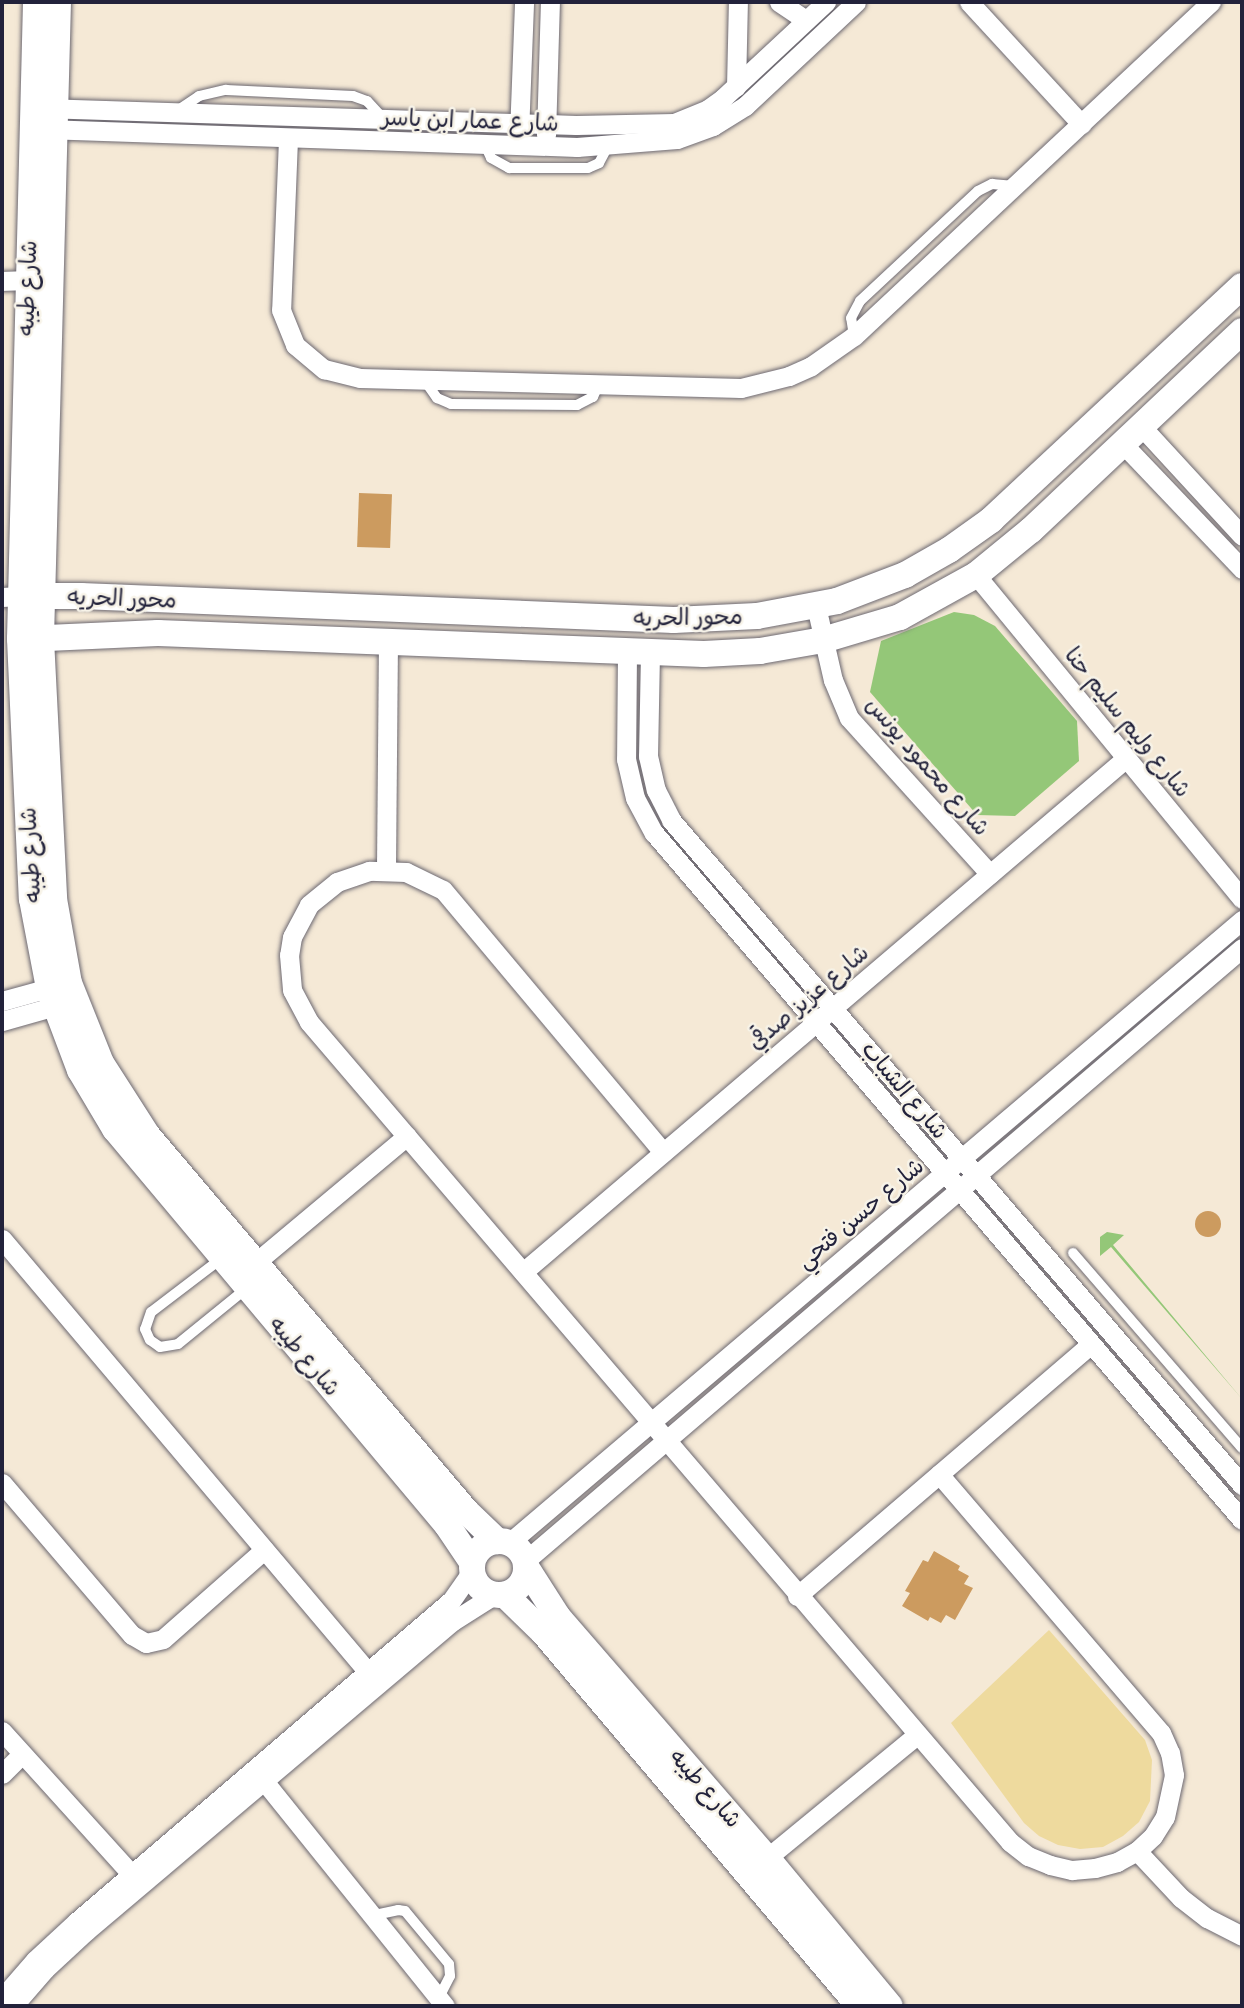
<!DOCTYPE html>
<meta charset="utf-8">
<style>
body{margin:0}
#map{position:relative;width:1244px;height:2008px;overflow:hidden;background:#f5e9d6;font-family:"Patrick Hand","Playpen Sans Arabic",sans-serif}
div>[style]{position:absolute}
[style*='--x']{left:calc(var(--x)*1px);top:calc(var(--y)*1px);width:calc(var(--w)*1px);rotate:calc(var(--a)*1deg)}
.green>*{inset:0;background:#94c778}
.sand>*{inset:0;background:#eeda9e}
.building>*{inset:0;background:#cc9b5f;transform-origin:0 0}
.round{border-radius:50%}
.roads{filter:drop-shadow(0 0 2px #6c6871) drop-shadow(0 0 2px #6c6871)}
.lane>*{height:10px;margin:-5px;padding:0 5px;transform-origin:5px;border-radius:5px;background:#fff}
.street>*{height:19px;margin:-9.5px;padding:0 9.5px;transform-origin:9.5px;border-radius:9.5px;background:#fff}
.secondary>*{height:26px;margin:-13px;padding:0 13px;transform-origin:13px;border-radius:13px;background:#fff}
.secondary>.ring{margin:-13px;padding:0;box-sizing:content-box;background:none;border:26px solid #fff;border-radius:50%}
span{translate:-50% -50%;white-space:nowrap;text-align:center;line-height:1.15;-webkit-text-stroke:5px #f7f3e8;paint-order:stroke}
.street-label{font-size:23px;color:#22223b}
.frame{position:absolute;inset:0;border:4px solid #22223b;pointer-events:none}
</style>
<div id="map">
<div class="green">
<div style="clip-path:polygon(954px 612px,974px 615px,995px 626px,1077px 721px,1079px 761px,1015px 816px,977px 815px,870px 692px,881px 641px)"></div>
<div style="clip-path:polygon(1107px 1232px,1124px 1235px,1113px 1245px,1242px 1399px,1111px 1247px,1100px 1256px,1100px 1237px)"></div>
</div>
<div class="sand">
<div style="clip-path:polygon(1049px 1630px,1145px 1740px,1152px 1760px,1150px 1801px,1139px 1822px,1123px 1836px,1103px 1847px,1080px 1849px,1058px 1845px,1039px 1836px,1024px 1823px,951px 1723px)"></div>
</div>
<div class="building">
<div style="left:359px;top:493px;width:33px;height:54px;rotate:2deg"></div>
<div class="round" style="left:1195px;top:1211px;width:26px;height:26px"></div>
<div style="clip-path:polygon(934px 1551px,960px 1566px,958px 1570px,969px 1576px,964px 1584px,973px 1588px,955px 1620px,946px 1615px,941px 1623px,930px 1617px,928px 1621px,902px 1606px,910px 1593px,905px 1591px,923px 1560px,928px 1562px)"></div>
</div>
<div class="roads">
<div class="lane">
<div style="--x:177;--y:111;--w:27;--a:-34"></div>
<div style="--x:199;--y:96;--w:28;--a:-13"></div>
<div style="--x:226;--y:90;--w:127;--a:2.7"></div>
<div style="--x:353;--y:96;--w:15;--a:20"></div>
<div style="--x:367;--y:101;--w:23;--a:47"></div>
<div style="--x:485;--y:145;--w:14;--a:65"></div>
<div style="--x:491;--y:158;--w:21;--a:29"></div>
<div style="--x:509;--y:168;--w:79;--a:0"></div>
<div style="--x:588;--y:168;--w:12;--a:-24"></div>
<div style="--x:599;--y:163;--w:19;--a:-62"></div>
<div style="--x:854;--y:336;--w:18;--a:-99"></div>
<div style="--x:851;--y:318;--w:19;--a:-62"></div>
<div style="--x:860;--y:301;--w:161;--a:-43"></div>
<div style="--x:978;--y:191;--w:16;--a:-27"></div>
<div style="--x:992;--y:184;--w:22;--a:5"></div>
<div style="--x:425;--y:381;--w:21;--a:55"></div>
<div style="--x:437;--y:398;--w:15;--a:23"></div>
<div style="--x:451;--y:404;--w:126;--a:0.5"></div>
<div style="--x:577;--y:405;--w:18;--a:-27"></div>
<div style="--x:593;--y:397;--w:12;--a:-66"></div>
<div style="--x:1073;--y:1253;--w:258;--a:49.1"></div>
<div style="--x:222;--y:1258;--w:89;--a:142.7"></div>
<div style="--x:151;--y:1312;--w:18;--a:109"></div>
<div style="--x:145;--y:1329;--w:12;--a:66"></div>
<div style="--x:150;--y:1340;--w:12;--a:35"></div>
<div style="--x:160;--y:1347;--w:18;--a:-9"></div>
<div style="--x:178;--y:1344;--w:89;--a:-39.1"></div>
<div style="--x:375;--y:1915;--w:24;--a:-12"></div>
<div style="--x:398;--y:1910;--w:7;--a:8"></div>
<div style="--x:405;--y:1911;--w:69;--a:50.3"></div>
<div style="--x:449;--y:1964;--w:12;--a:85"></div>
<div style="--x:450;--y:1976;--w:25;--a:117"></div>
</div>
<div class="street">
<div style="--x:779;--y:2;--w:32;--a:34"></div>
<div style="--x:969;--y:2;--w:166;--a:47.4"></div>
<div style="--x:736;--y:87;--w:85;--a:-88.7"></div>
<div style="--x:42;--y:108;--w:534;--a:1.82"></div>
<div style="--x:576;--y:125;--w:98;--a:-1.2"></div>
<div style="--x:674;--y:123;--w:37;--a:-22"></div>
<div style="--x:708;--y:109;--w:19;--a:-36"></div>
<div style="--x:723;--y:98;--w:141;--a:-43"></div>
<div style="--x:44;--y:129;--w:533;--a:1.93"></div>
<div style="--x:577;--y:147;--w:100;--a:-4.6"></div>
<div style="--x:677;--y:139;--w:38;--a:-20"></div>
<div style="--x:713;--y:126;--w:38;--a:-32"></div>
<div style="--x:745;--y:106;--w:152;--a:-43.1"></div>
<div style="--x:519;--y:134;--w:132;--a:-87.8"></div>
<div style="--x:546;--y:135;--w:133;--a:-88.3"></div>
<div style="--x:288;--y:139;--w:171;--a:92.3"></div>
<div style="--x:281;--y:310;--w:38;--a:68"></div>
<div style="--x:295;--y:345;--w:38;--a:40"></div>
<div style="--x:324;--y:369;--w:37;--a:14"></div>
<div style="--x:360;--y:378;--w:381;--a:1.5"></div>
<div style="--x:741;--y:388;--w:49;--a:-14"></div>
<div style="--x:789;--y:376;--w:24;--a:-24"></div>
<div style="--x:811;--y:366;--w:52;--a:-34.9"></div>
<div style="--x:854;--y:336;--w:489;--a:-43.1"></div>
<div style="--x:2;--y:281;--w:25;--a:-2"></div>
<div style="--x:1141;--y:426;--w:149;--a:47.4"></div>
<div style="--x:1123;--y:444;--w:173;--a:46.4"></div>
<div style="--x:976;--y:575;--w:419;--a:50.6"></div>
<div style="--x:2;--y:597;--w:18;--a:-3"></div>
<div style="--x:816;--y:606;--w:76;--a:77.1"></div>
<div style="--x:833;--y:680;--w:41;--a:67.2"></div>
<div style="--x:849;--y:718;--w:210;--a:47.9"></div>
<div style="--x:627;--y:652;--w:107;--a:90.5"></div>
<div style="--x:626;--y:759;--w:40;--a:77"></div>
<div style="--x:635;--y:798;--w:40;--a:62"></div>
<div style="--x:654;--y:833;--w:904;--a:49.44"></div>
<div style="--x:650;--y:653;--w:103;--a:91.1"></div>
<div style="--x:648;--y:756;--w:35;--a:77"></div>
<div style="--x:656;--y:790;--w:34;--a:63"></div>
<div style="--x:671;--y:820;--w:877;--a:49.35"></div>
<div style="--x:386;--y:869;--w:227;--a:-89.5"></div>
<div style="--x:2;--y:1001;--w:49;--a:-15.5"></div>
<div style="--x:2;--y:1021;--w:55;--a:-15.8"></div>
<div style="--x:663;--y:1152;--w:342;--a:-130"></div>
<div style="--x:443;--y:890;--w:41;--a:-154.1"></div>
<div style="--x:406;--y:872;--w:37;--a:-178"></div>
<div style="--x:369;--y:871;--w:34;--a:161"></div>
<div style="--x:337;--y:882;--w:36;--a:141"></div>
<div style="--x:309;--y:905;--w:36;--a:118"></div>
<div style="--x:292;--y:937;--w:18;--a:99"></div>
<div style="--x:289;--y:955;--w:35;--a:85"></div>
<div style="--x:292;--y:990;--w:36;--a:62"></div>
<div style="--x:309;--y:1022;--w:1079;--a:49.47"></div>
<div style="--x:1010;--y:1842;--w:23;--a:38"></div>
<div style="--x:1028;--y:1856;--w:24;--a:22"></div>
<div style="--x:1050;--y:1865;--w:23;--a:13"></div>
<div style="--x:1072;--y:1870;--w:23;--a:-5"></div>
<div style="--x:1095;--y:1868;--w:23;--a:-15"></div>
<div style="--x:1117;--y:1862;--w:23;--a:-29"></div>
<div style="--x:1137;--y:1851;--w:22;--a:-43"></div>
<div style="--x:1153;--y:1836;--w:22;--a:-58"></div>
<div style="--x:1165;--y:1817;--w:43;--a:-77.9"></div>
<div style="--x:1174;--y:1775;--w:22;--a:-100"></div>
<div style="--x:1170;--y:1753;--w:22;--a:-114"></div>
<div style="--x:1161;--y:1733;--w:341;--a:-130.6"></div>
<div style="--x:2;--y:1239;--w:567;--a:49.79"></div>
<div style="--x:255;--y:1263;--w:198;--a:-39.9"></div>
<div style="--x:523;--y:1272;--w:791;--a:-40.44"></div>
<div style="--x:2;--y:1483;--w:200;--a:49.5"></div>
<div style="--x:132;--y:1635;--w:16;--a:30"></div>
<div style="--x:146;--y:1643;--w:17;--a:-13"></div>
<div style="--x:163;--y:1639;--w:135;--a:-41.4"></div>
<div style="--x:509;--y:1543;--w:962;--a:-40.36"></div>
<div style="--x:525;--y:1561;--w:943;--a:-40.53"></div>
<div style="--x:797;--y:1596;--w:386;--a:-40.6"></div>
<div style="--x:2;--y:1731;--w:193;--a:47.9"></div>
<div style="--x:2;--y:1774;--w:28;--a:-45"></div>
<div style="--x:264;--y:1781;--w:289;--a:51.2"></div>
<div style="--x:1137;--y:1851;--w:64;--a:46.9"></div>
<div style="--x:1181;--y:1898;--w:33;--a:38"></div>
<div style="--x:1207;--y:1918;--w:39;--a:27"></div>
<div style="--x:767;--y:1858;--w:194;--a:-39.4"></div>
<div style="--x:2;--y:1998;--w:50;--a:-49"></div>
<div style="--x:35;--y:1960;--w:56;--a:-42.8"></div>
<div style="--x:76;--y:1922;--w:494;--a:-40.6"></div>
<div style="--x:451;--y:1601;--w:37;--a:-55"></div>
<div style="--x:13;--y:2006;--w:49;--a:-49.1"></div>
<div style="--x:45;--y:1969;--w:56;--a:-42.8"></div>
<div style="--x:86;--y:1931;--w:480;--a:-40.2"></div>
<div style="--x:453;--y:1621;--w:49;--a:-32.4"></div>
</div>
<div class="secondary">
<div style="--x:36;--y:2;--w:637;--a:91.44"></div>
<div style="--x:20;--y:639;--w:260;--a:87.4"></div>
<div style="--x:32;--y:899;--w:91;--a:79.2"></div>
<div style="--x:49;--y:988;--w:88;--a:69.3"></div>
<div style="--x:80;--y:1070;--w:69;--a:59.3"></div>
<div style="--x:115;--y:1129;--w:517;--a:50.02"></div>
<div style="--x:447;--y:1525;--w:45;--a:56"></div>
<div style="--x:58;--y:2;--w:637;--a:91.53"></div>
<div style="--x:41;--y:639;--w:260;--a:87.1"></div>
<div style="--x:54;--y:899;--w:85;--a:79.9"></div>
<div style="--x:69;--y:983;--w:86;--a:68.2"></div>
<div style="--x:101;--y:1063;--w:85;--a:57.4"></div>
<div style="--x:147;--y:1135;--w:494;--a:49.7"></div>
<div style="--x:467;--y:1512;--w:42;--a:44"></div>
<div style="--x:23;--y:596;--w:58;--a:0"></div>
<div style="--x:81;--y:596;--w:593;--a:2.32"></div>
<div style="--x:674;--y:620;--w:83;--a:-2.8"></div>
<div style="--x:757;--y:616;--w:81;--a:-10.6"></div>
<div style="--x:837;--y:601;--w:73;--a:-20.9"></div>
<div style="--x:905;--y:575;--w:51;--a:-29.6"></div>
<div style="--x:949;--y:550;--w:52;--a:-35.5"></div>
<div style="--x:991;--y:520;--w:343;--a:-43"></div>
<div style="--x:25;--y:639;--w:133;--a:-2.6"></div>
<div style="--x:158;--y:633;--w:546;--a:2.2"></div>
<div style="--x:704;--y:654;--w:56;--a:-3.1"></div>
<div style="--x:760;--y:651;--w:64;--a:-9.9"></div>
<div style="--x:823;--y:640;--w:80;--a:-16.6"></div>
<div style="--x:900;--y:617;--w:87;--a:-28.9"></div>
<div style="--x:976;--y:575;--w:71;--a:-39.3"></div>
<div style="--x:1031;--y:530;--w:290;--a:-43.3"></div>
<div class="ring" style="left:472px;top:1541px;width:28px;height:28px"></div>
<div style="--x:526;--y:1567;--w:59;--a:57.4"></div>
<div style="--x:558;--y:1617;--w:319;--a:49.1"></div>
<div style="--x:767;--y:1858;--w:192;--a:50.3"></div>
<div style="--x:505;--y:1595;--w:54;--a:44.3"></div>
<div style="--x:544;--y:1633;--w:488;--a:49.8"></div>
</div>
</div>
<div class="street-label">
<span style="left:470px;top:120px;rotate:2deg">شارع عمار ابن ياسر</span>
<span style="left:27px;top:288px;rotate:-88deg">شارع طيبه</span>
<span style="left:122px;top:598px;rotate:2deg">محور الحريه</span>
<span style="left:688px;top:617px;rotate:-1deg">محور الحريه</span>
<span style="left:1128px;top:722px;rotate:51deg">شارع وليم سليم حنا</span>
<span style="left:928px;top:766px;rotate:49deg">شارع محمود يونس</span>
<span style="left:30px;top:855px;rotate:-93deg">شارع طيبه</span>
<span style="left:808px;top:997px;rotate:-40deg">شارع عزيز صدقي</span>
<span style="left:905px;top:1090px;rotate:50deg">شارع الشباب</span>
<span style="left:860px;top:1213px;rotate:-40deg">شارع حسن فتحي</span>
<span style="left:305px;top:1356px;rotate:50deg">شارع طيبه</span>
<span style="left:706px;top:1788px;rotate:49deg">شارع طيبه</span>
</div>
<div class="frame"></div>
</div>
